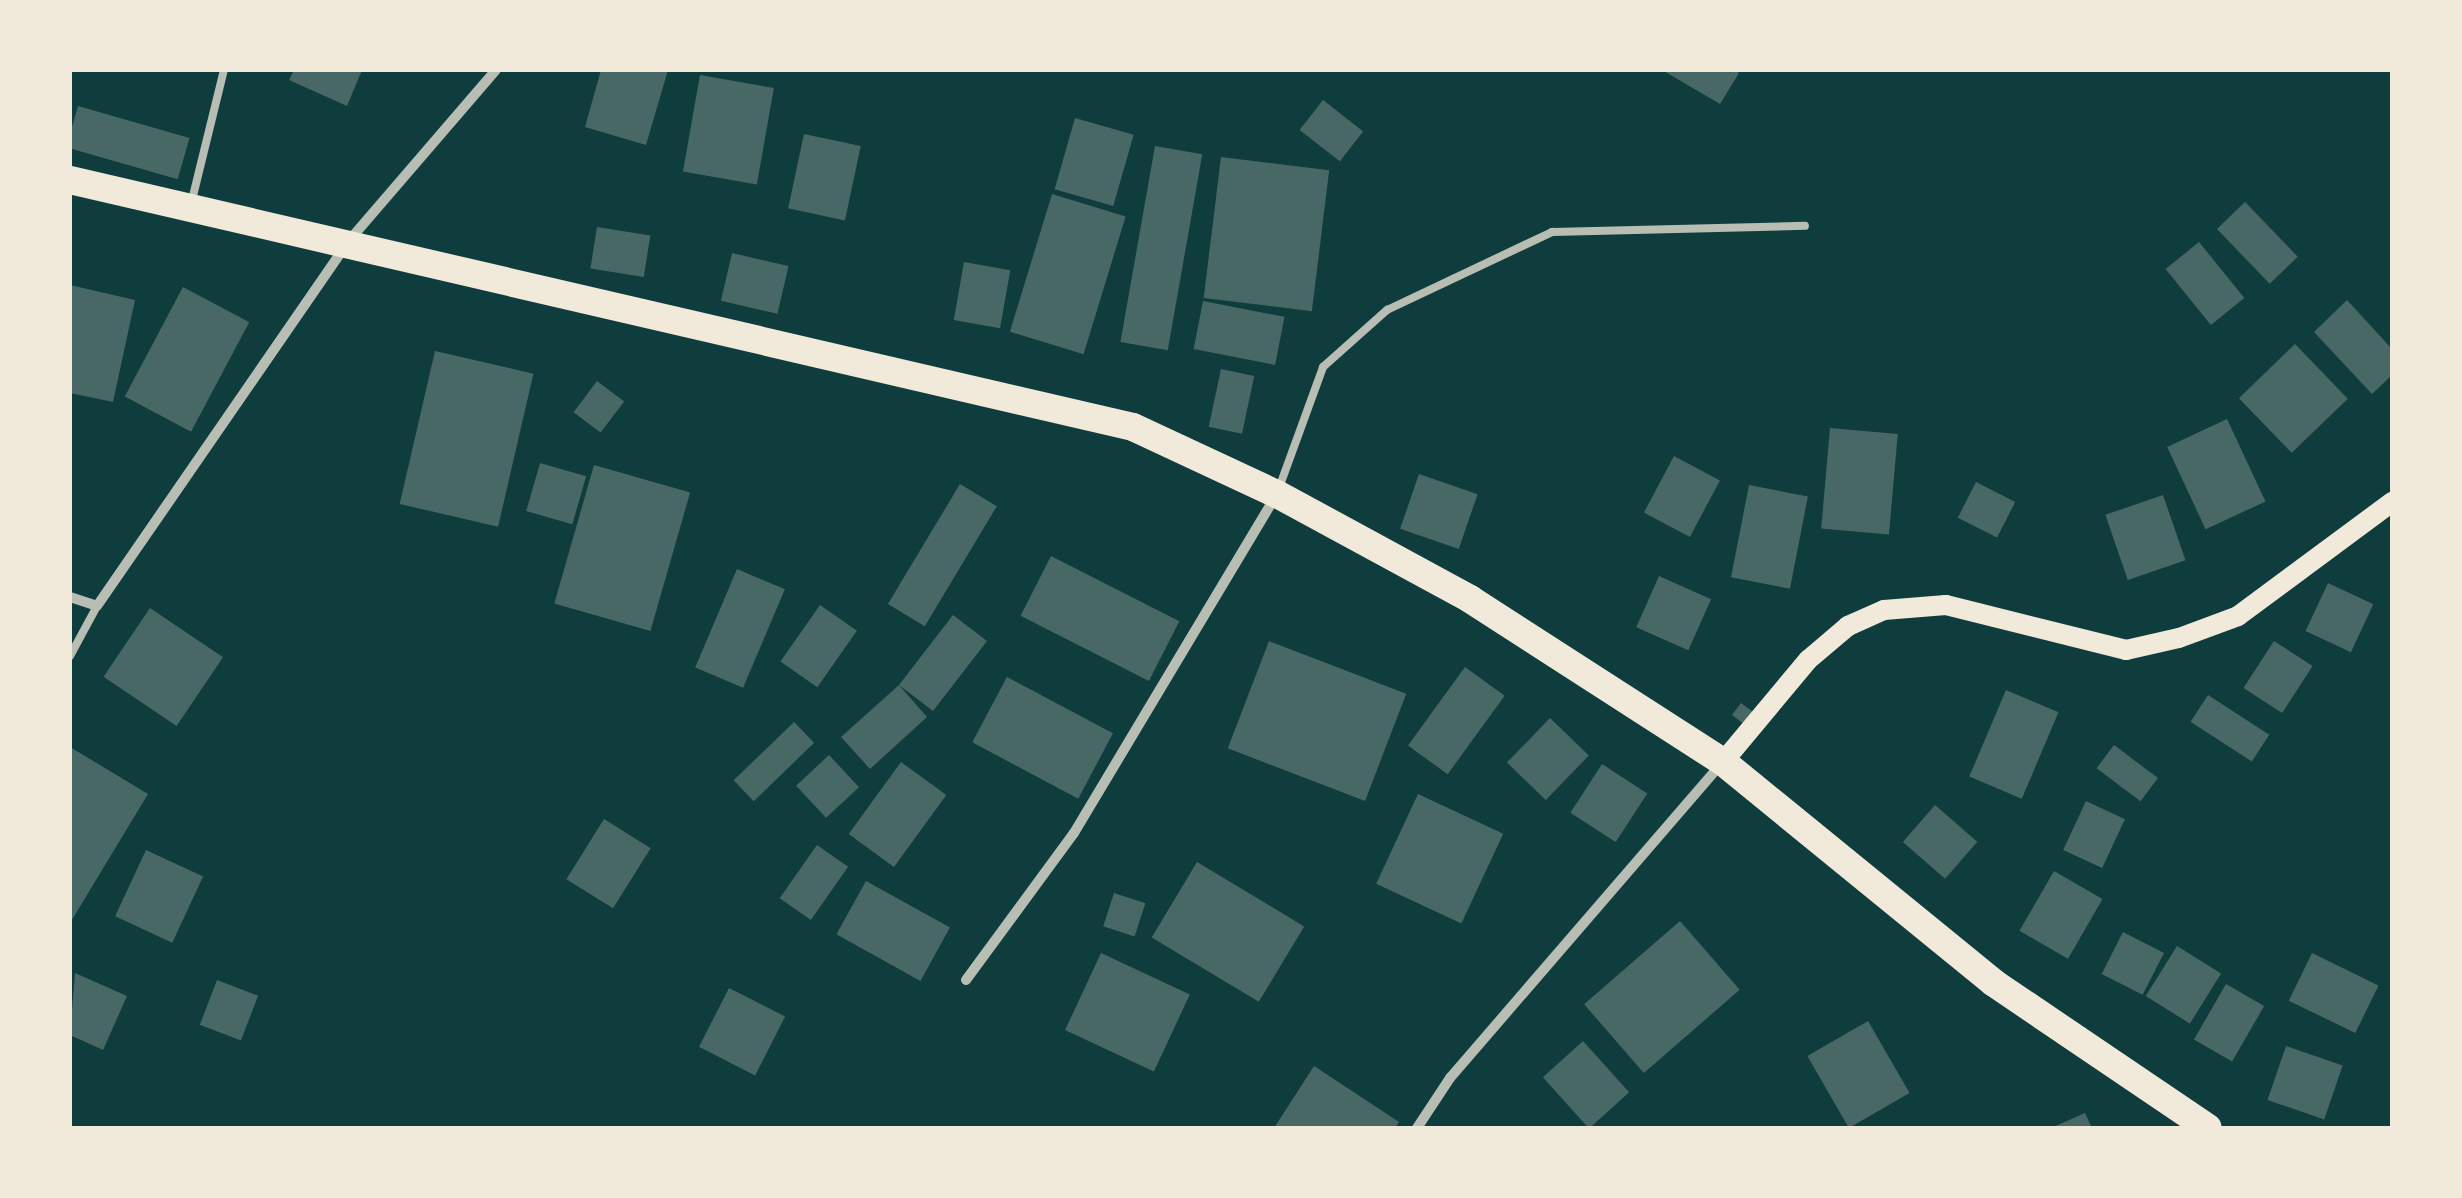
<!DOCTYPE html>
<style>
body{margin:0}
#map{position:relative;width:2462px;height:1198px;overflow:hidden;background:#0f3d3e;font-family:Helvetica,sans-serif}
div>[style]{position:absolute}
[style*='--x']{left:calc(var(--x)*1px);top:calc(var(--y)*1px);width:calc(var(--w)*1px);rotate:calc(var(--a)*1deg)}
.building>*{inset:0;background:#486865;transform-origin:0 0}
.service>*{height:8px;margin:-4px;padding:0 4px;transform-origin:4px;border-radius:4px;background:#b8beb3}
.minor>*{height:10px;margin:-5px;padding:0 5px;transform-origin:5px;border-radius:5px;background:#b8beb3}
.secondary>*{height:20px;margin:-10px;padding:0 10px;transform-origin:10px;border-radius:10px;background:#f1e9da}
.trunk>*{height:28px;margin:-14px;padding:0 14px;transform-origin:14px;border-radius:14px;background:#f1e9da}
span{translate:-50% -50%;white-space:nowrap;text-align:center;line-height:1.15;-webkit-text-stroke:10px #f1e9da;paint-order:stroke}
.frame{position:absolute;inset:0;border:72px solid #f1e9da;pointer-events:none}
</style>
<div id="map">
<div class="building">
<div style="clip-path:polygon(294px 70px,362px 70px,347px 106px,289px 80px)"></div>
<div style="clip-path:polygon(601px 70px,668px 70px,646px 145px,585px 127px)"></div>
<div style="clip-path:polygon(1662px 70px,1734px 70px,1739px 73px,1720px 104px)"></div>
<div style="left:700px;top:75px;width:75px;height:98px;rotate:10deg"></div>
<div style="left:1323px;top:100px;width:51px;height:38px;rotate:38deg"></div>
<div style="left:78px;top:106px;width:116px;height:43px;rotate:16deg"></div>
<div style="left:1075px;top:118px;width:61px;height:74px;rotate:16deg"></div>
<div style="left:804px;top:134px;width:58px;height:76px;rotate:12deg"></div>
<div style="left:1155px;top:146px;width:48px;height:199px;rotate:10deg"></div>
<div style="left:1221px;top:157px;width:109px;height:142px;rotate:7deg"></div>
<div style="left:1052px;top:194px;width:77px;height:144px;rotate:17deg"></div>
<div style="left:2245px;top:202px;width:76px;height:39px;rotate:46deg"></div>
<div style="left:597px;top:227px;width:54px;height:42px;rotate:9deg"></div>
<div style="left:2199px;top:242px;width:72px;height:43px;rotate:51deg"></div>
<div style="left:732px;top:253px;width:58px;height:49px;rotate:13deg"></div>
<div style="left:964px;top:262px;width:47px;height:59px;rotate:10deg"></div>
<div style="clip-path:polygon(70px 285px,135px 300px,113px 402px,70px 393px)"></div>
<div style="left:183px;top:287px;width:75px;height:124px;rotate:28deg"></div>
<div style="clip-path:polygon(2347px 300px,2392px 349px,2392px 375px,2372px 394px,2314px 332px)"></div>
<div style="left:1203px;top:301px;width:83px;height:49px;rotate:11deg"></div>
<div style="left:2295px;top:344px;width:76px;height:78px;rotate:46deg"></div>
<div style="left:435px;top:351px;width:101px;height:157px;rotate:13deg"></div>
<div style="left:1221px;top:369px;width:34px;height:59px;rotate:12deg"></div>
<div style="left:597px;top:381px;width:34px;height:39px;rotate:37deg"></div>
<div style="left:2227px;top:419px;width:91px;height:66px;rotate:65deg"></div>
<div style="left:1830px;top:428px;width:68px;height:101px;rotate:5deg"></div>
<div style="left:1674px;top:456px;width:52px;height:64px;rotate:28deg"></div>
<div style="left:540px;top:463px;width:48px;height:50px;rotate:16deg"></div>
<div style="left:594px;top:465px;width:100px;height:144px;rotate:16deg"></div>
<div style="left:1419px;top:474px;width:62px;height:58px;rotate:19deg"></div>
<div style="left:1976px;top:482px;width:44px;height:40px;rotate:27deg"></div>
<div style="left:960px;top:484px;width:43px;height:140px;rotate:31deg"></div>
<div style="left:1749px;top:485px;width:60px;height:94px;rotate:11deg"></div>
<div style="left:2163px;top:495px;width:69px;height:61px;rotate:71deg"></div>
<div style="left:1051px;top:556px;width:144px;height:67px;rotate:27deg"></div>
<div style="left:737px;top:569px;width:52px;height:107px;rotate:23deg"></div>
<div style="left:1659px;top:576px;width:57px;height:56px;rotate:24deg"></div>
<div style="left:2328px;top:583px;width:50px;height:53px;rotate:25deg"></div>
<div style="left:820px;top:605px;width:45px;height:69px;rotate:35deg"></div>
<div style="left:150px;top:608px;width:88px;height:83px;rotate:34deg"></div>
<div style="clip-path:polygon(953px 615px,987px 641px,933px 711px,899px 685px,927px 717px,870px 769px,841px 737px,899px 685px)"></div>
<div style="left:1269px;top:641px;width:147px;height:115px;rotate:21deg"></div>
<div style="left:2274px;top:641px;width:46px;height:56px;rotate:33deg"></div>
<div style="left:1465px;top:667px;width:49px;height:97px;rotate:36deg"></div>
<div style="left:1007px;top:677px;width:120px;height:74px;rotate:28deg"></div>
<div style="left:2006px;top:690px;width:57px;height:94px;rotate:23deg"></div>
<div style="left:2208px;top:695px;width:73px;height:32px;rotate:33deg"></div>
<div style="left:1741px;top:703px;width:15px;height:15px;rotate:37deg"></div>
<div style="left:1550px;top:718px;width:54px;height:62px;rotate:44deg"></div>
<div style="left:794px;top:722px;width:29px;height:84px;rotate:46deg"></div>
<div style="left:2114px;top:745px;width:55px;height:29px;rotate:37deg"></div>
<div style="clip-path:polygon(70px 747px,148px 794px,70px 923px)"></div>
<div style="left:829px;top:755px;width:44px;height:45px;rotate:47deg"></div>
<div style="left:901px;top:762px;width:56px;height:89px;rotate:36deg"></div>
<div style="left:1602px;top:764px;width:54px;height:58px;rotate:33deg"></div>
<div style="left:1418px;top:794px;width:94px;height:99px;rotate:25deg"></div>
<div style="left:2086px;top:801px;width:43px;height:54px;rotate:25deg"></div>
<div style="left:1935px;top:805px;width:56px;height:49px;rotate:41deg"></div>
<div style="left:604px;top:819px;width:55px;height:71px;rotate:32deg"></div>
<div style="left:817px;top:845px;width:38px;height:65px;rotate:35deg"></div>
<div style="left:146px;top:850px;width:63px;height:73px;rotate:25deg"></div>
<div style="left:1197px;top:862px;width:125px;height:88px;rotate:31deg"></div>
<div style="left:2054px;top:871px;width:56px;height:69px;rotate:30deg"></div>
<div style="left:866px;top:881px;width:96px;height:61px;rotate:29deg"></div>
<div style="left:1114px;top:893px;width:33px;height:35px;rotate:18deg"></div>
<div style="left:1680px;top:921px;width:91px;height:127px;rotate:49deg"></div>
<div style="left:2123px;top:932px;width:46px;height:47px;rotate:27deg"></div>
<div style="left:2177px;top:946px;width:52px;height:59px;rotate:32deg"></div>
<div style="left:1101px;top:953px;width:98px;height:85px;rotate:25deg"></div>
<div style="left:2312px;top:953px;width:74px;height:53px;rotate:26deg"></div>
<div style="clip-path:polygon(75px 973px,127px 996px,103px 1050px,70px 1035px)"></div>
<div style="left:217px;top:980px;width:44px;height:48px;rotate:21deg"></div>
<div style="left:2226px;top:984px;width:44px;height:64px;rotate:30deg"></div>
<div style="left:729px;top:988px;width:63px;height:66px;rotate:27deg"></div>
<div style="left:1868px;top:1021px;width:83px;height:70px;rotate:60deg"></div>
<div style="left:1583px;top:1041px;width:69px;height:54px;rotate:48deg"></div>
<div style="left:2286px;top:1046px;width:60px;height:57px;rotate:19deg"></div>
<div style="clip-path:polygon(1314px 1066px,1399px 1122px,1395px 1128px,1274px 1128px)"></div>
<div style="clip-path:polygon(2085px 1113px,2092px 1128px,2051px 1128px)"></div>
</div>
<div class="service">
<div style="--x:192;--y:200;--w:134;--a:-76.2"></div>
<div style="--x:1279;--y:488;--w:129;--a:-70"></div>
<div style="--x:1323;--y:367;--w:86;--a:-41.7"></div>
<div style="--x:1387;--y:310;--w:183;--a:-25.3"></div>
<div style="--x:1552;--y:232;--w:253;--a:-1.4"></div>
<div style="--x:70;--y:656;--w:57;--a:-61.6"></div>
</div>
<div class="minor">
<div style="--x:70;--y:597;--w:28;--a:18"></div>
<div style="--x:97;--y:606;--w:441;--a:-55.4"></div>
<div style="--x:347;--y:243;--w:228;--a:-49.3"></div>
<div style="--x:966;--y:980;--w:182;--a:-53.7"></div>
<div style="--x:1074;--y:833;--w:394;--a:-59.1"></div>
<div style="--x:1417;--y:1128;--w:60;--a:-56.6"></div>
<div style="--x:1450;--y:1078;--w:416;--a:-49.2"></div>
</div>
<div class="secondary">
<div style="--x:1723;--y:762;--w:133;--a:-50.2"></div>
<div style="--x:1808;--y:660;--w:52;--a:-40.4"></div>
<div style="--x:1848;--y:626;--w:39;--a:-24"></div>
<div style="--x:1884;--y:610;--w:62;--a:-4.6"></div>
<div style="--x:1946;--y:605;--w:186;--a:14"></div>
<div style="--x:2126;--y:650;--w:54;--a:-12.8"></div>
<div style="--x:2179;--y:638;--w:63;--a:-20.4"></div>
<div style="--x:2238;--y:616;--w:192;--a:-36.5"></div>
</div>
<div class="trunk">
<div style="--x:70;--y:180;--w:1091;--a:13.08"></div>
<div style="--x:1133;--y:427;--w:159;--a:25"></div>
<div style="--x:1277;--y:494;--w:220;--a:28.5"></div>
<div style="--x:1470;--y:599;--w:301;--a:32.8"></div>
<div style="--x:1723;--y:762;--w:350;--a:39.2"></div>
<div style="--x:1994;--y:983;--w:258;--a:34.1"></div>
</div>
<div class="frame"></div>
</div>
